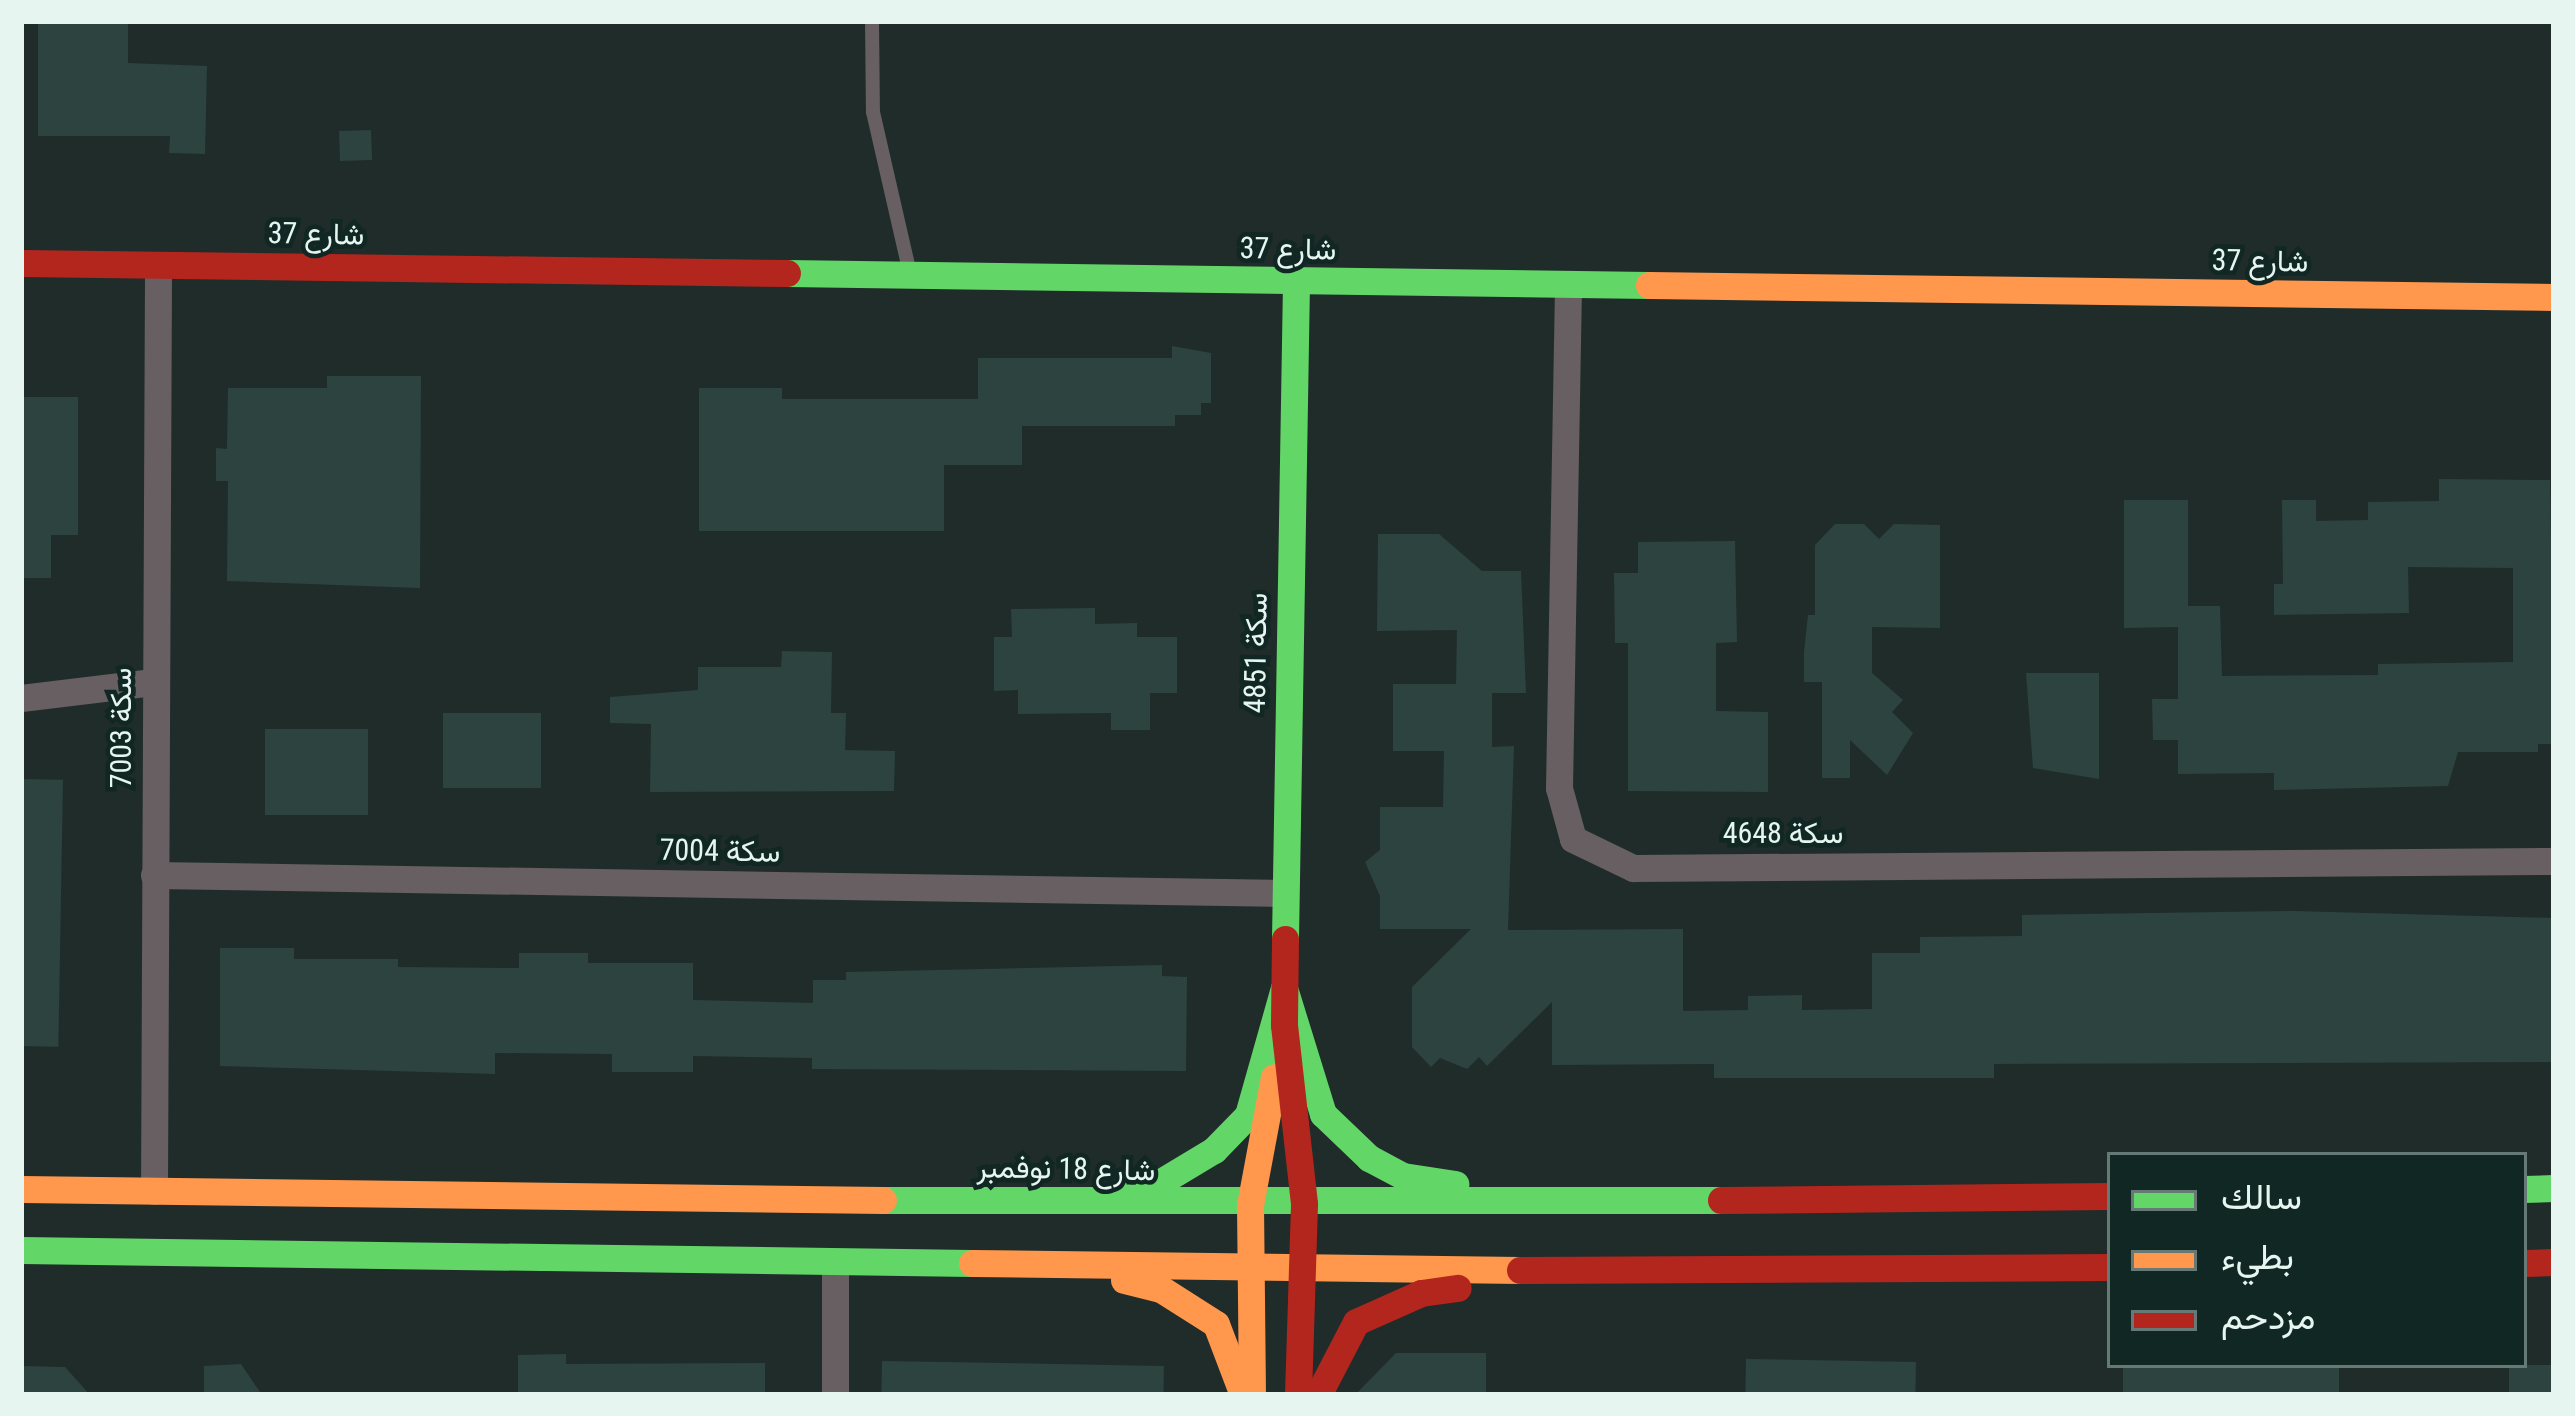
<!DOCTYPE html>
<meta charset="utf-8">
<style>
body{margin:0}
#map{position:relative;width:2575px;height:1416px;overflow:hidden;background:#1f2c2a;font-family:"Roboto Condensed",Vazirmatn,sans-serif}
div>[style]{position:absolute}
[style*='--x']{left:calc(var(--x)*1px);top:calc(var(--y)*1px);width:calc(var(--w)*1px);rotate:calc(var(--a)*1deg)}
.building>*{inset:0;background:#2d4340;transform-origin:0 0}
.lane>*{height:14px;margin:-7px;padding:0 7px;transform-origin:7px;border-radius:7px;background:#675f62}
.street>*{height:27px;margin:-13.5px;padding:0 13.5px;transform-origin:13.5px;border-radius:13.5px;background:#675f62}
.fast>*{height:27px;margin:-13.5px;padding:0 13.5px;transform-origin:13.5px;border-radius:13.5px;background:#63d668}
.slow>*{height:27px;margin:-13.5px;padding:0 13.5px;transform-origin:13.5px;border-radius:13.5px;background:#ff974d}
.jam>*{height:27px;margin:-13.5px;padding:0 13.5px;transform-origin:13.5px;border-radius:13.5px;background:#b3261e}
span{translate:-50% -50%;white-space:nowrap;text-align:center;line-height:1.15;-webkit-text-stroke:9px #102723;paint-order:stroke}
.street-label{font-size:30px;color:#e7f5f1}
.frame{position:absolute;inset:0;border:24px solid #e7f5f1;pointer-events:none}
.legend{position:absolute;left:2107px;top:1152px;width:420px;height:216px;box-sizing:border-box;background:#102723;border:3px solid #667975;margin:0;padding:15px 21px;list-style:none;font-size:36px;color:#e7f5f1}
.legend li{display:flex;align-items:center;gap:24px;height:60px}
.legend b{width:60px;border:3px solid #667975}
</style>
<div id="map">
<div class="building">
<div style="clip-path:polygon(38px 21px,128px 21px,128px 63px,207px 66px,205px 154px,169px 153px,170px 136px,38px 136px)"></div>
<div style="left:371px;top:130px;width:30px;height:32px;rotate:88deg"></div>
<div style="clip-path:polygon(1172px 346px,1211px 353px,1211px 403px,1201px 403px,1201px 415px,1175px 415px,1175px 426px,1022px 426px,1022px 465px,944px 465px,944px 531px,699px 531px,699px 388px,782px 388px,782px 399px,978px 399px,978px 358px,1172px 358px)"></div>
<div style="clip-path:polygon(327px 376px,421px 376px,420px 588px,227px 581px,228px 481px,216px 481px,216px 448px,227px 449px,228px 388px,327px 388px)"></div>
<div style="clip-path:polygon(21px 397px,78px 397px,78px 535px,51px 535px,51px 578px,21px 578px)"></div>
<div style="clip-path:polygon(2439px 479px,2550px 480px,2554px 744px,2538px 744px,2538px 752px,2458px 752px,2448px 786px,2274px 790px,2274px 773px,2178px 774px,2178px 740px,2153px 740px,2152px 699px,2178px 699px,2178px 627px,2124px 628px,2124px 500px,2188px 500px,2188px 606px,2220px 606px,2222px 676px,2378px 675px,2378px 664px,2513px 662px,2513px 568px,2408px 567px,2409px 613px,2274px 615px,2274px 584px,2283px 584px,2282px 500px,2316px 500px,2316px 521px,2368px 520px,2368px 502px,2439px 501px)"></div>
<div style="clip-path:polygon(1835px 524px,1864px 524px,1879px 539px,1894px 524px,1940px 525px,1940px 628px,1872px 627px,1872px 673px,1903px 700px,1892px 712px,1913px 733px,1887px 775px,1850px 740px,1850px 778px,1822px 778px,1822px 682px,1804px 682px,1804px 652px,1808px 615px,1815px 615px,1815px 545px)"></div>
<div style="clip-path:polygon(1378px 534px,1439px 534px,1482px 571px,1521px 571px,1526px 693px,1492px 693px,1492px 747px,1514px 746px,1508px 930px,1683px 929px,1683px 1011px,1748px 1010px,1748px 996px,1802px 995px,1802px 1010px,1872px 1009px,1872px 953px,1920px 953px,1920px 937px,2022px 936px,2022px 915px,2294px 911px,2554px 918px,2554px 1062px,1994px 1064px,1994px 1078px,1714px 1078px,1714px 1064px,1552px 1065px,1552px 1002px,1487px 1066px,1479px 1057px,1467px 1069px,1440px 1058px,1431px 1067px,1412px 1047px,1412px 987px,1471px 929px,1380px 929px,1380px 896px,1365px 862px,1380px 850px,1380px 807px,1443px 807px,1444px 751px,1393px 751px,1393px 684px,1456px 684px,1457px 630px,1377px 631px)"></div>
<div style="clip-path:polygon(1735px 541px,1737px 642px,1716px 643px,1716px 711px,1768px 712px,1768px 792px,1628px 791px,1628px 643px,1615px 643px,1614px 573px,1638px 573px,1638px 542px)"></div>
<div style="clip-path:polygon(1095px 608px,1095px 624px,1137px 623px,1137px 637px,1177px 637px,1177px 693px,1150px 693px,1150px 730px,1111px 730px,1111px 713px,1018px 714px,1018px 690px,994px 691px,994px 637px,1012px 637px,1011px 609px)"></div>
<div style="clip-path:polygon(782px 651px,832px 652px,831px 713px,846px 713px,845px 750px,895px 751px,894px 791px,650px 792px,651px 724px,610px 723px,610px 697px,698px 690px,698px 667px,781px 667px)"></div>
<div style="clip-path:polygon(2026px 673px,2099px 673px,2099px 779px,2033px 768px)"></div>
<div style="left:443px;top:713px;width:98px;height:75px"></div>
<div style="left:265px;top:729px;width:103px;height:86px"></div>
<div style="left:21px;top:779px;width:42px;height:267px;rotate:1deg"></div>
<div style="clip-path:polygon(220px 948px,294px 948px,294px 959px,398px 959px,398px 967px,519px 968px,519px 953px,588px 953px,588px 963px,693px 963px,693px 1000px,813px 1003px,813px 980px,846px 980px,846px 972px,1162px 965px,1162px 976px,1187px 977px,1186px 1071px,812px 1069px,812px 1058px,693px 1056px,693px 1072px,612px 1072px,612px 1054px,495px 1053px,495px 1074px,220px 1066px)"></div>
<div style="clip-path:polygon(1396px 1353px,1486px 1353px,1486px 1395px,1355px 1395px)"></div>
<div style="clip-path:polygon(566px 1354px,566px 1364px,765px 1363px,765px 1395px,518px 1395px,518px 1355px)"></div>
<div style="left:1746px;top:1359px;width:170px;height:36px;rotate:1deg"></div>
<div style="left:882px;top:1361px;width:282px;height:34px;rotate:1deg"></div>
<div style="clip-path:polygon(241px 1364px,262px 1395px,204px 1395px,204px 1366px)"></div>
<div style="left:2123px;top:1365px;width:216px;height:30px"></div>
<div style="left:2509px;top:1365px;width:45px;height:30px"></div>
<div style="clip-path:polygon(21px 1366px,65px 1367px,90px 1395px,21px 1395px)"></div>
</div>
<div class="lane">
<div style="--x:872;--y:21;--w:91;--a:89.4"></div>
<div style="--x:873;--y:112;--w:161;--a:77.1"></div>
</div>
<div class="street">
<div style="--x:1568;--y:287;--w:501;--a:91.03"></div>
<div style="--x:1559;--y:788;--w:53;--a:74.6"></div>
<div style="--x:1573;--y:839;--w:67;--a:25.8"></div>
<div style="--x:1633;--y:868;--w:921;--a:-0.44"></div>
<div style="--x:21;--y:698;--w:133;--a:-6.9"></div>
<div style="--x:154;--y:875;--w:1131;--a:0.91"></div>
<div style="--x:154;--y:1191;--w:926;--a:-89.75"></div>
<div style="--x:835;--y:1264;--w:131;--a:90"></div>
</div>
<div class="fast">
<div style="--x:787;--y:273;--w:862;--a:0.8"></div>
<div style="--x:1285;--y:939;--w:656;--a:-89.04"></div>
<div style="--x:1284;--y:988;--w:132;--a:72.8"></div>
<div style="--x:1323;--y:1114;--w:64;--a:43.7"></div>
<div style="--x:1369;--y:1158;--w:38;--a:28"></div>
<div style="--x:1403;--y:1176;--w:53;--a:8.7"></div>
<div style="--x:2524;--y:1189;--w:30;--a:-2"></div>
<div style="--x:1118;--y:1192;--w:42;--a:-12.4"></div>
<div style="--x:1159;--y:1183;--w:64;--a:-31"></div>
<div style="--x:1214;--y:1150;--w:49;--a:-45.8"></div>
<div style="--x:1248;--y:1115;--w:132;--a:-74.2"></div>
<div style="--x:883;--y:1200;--w:838;--a:0"></div>
<div style="--x:21;--y:1250;--w:951;--a:0.78"></div>
</div>
<div class="slow">
<div style="--x:1649;--y:285;--w:905;--a:0.76"></div>
<div style="--x:21;--y:1189;--w:862;--a:0.73"></div>
<div style="--x:972;--y:1263;--w:548;--a:0.73"></div>
<div style="--x:1124;--y:1280;--w:38;--a:14"></div>
<div style="--x:1161;--y:1289;--w:65;--a:32.5"></div>
<div style="--x:1216;--y:1324;--w:76;--a:69.2"></div>
<div style="--x:1252;--y:1395;--w:190;--a:-90.6"></div>
<div style="--x:1250;--y:1205;--w:130;--a:-79.4"></div>
</div>
<div class="jam">
<div style="--x:21;--y:263;--w:766;--a:0.75"></div>
<div style="--x:1285;--y:939;--w:86;--a:90.7"></div>
<div style="--x:1284;--y:1025;--w:180;--a:83.6"></div>
<div style="--x:1304;--y:1204;--w:191;--a:91.8"></div>
<div style="--x:1721;--y:1200;--w:389;--a:-0.6"></div>
<div style="--x:2524;--y:1263;--w:30;--a:-2"></div>
<div style="--x:1520;--y:1270;--w:590;--a:-0.29"></div>
<div style="--x:1318;--y:1395;--w:82;--a:-62.5"></div>
<div style="--x:1356;--y:1322;--w:71;--a:-24"></div>
<div style="--x:1421;--y:1293;--w:37;--a:-8"></div>
</div>
<div class="street-label">
<span style="left:316px;top:234px;rotate:1deg">شارع 37</span>
<span style="left:1288px;top:249px;rotate:1deg">شارع 37</span>
<span style="left:2260px;top:261px;rotate:1deg">شارع 37</span>
<span style="left:1256px;top:653px;rotate:-89deg">سكة 4851</span>
<span style="left:121px;top:728px;rotate:-90deg">سكة 7003</span>
<span style="left:1783px;top:833px">سكة 4648</span>
<span style="left:720px;top:851px;rotate:1deg">سكة 7004</span>
<span style="left:1066px;top:1169px;rotate:1deg">شارع 18 نوفمبر</span>
</div>
<div class="frame"></div>
<ul class="legend">
<li><b style="height:15px;background:#63d668"></b>سالك</li>
<li><b style="height:15px;background:#ff974d"></b>بطيء</li>
<li><b style="height:15px;background:#b3261e"></b>مزدحم</li>
</ul>
</div>
